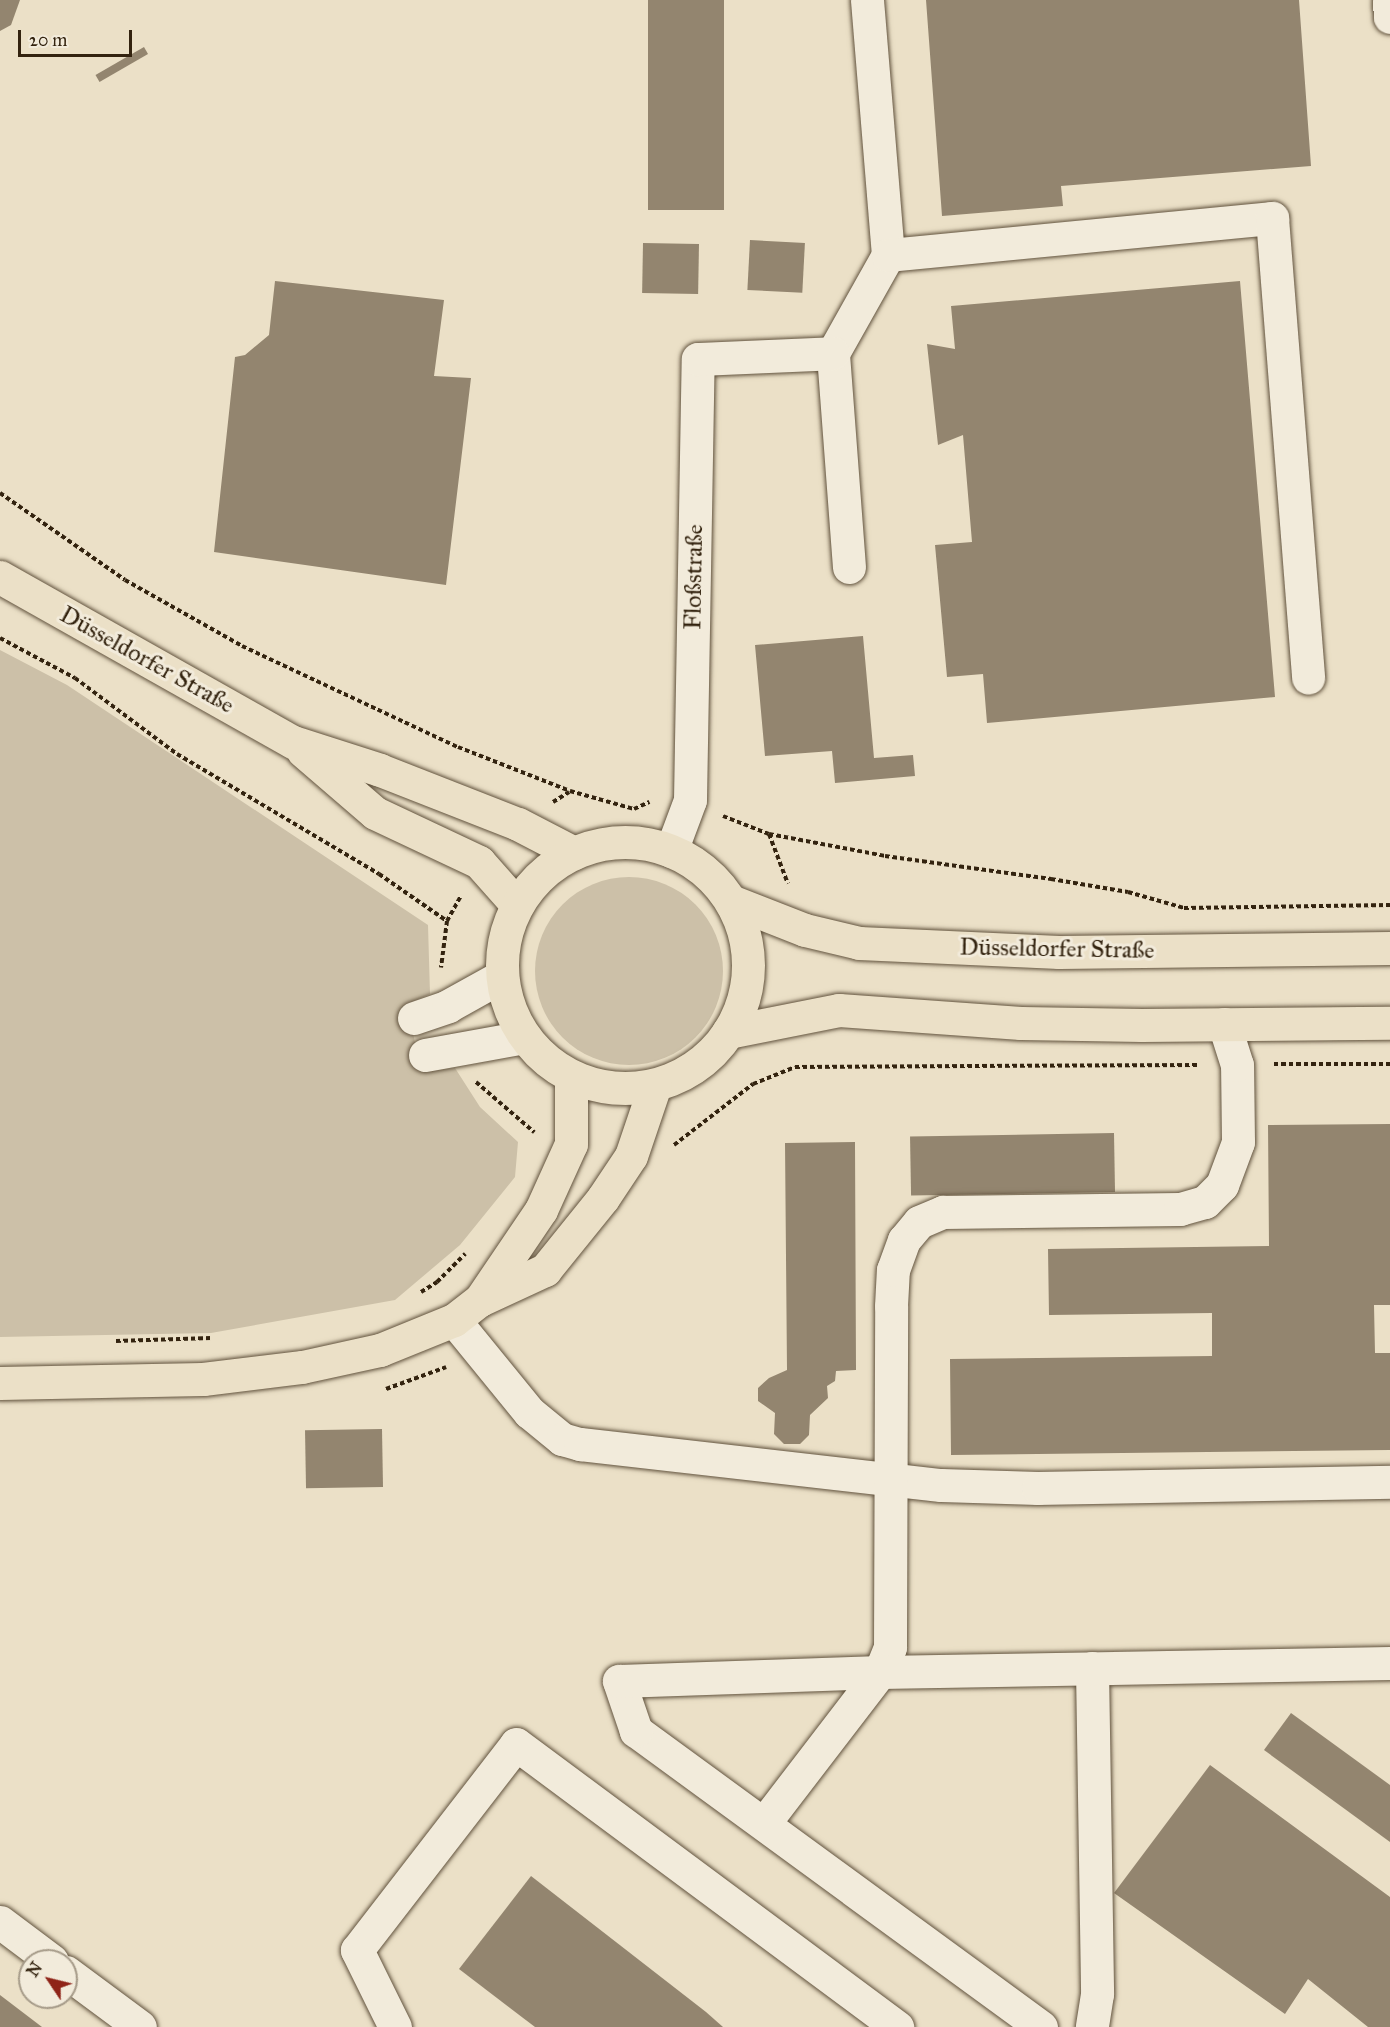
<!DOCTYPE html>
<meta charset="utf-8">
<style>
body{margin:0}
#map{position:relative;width:1390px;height:2027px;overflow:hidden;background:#ebe0c7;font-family:"IM FELL Great Primer",serif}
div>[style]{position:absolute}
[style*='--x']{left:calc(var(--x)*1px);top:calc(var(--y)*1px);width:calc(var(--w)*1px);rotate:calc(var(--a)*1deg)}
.green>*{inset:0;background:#ccc0a8}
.round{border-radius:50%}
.building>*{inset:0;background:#93856f;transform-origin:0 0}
.path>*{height:4px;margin-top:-2px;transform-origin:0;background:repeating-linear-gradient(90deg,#33230f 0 4.5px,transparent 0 7.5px)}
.roads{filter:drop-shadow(0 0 2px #61523d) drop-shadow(0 0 2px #61523d)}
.minor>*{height:33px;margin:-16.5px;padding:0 16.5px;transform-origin:16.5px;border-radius:16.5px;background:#f2ebdb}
.major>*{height:33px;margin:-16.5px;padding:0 16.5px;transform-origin:16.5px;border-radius:16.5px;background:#ebe0c7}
.major>.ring{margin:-16.5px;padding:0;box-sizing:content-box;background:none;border:33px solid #ebe0c7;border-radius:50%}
span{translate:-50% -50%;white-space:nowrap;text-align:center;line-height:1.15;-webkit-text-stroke:6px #f2ebdb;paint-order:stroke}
.street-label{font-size:24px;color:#33230f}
.north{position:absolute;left:18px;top:1949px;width:60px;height:60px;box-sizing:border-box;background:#f2ebdb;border:2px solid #a69b89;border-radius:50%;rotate:305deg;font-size:16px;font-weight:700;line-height:24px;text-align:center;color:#33230f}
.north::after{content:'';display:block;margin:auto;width:21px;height:27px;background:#8f2418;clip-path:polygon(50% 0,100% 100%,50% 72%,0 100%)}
.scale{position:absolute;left:18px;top:30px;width:114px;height:27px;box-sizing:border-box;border:3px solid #33230f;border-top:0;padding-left:8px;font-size:18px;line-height:21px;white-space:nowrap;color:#33230f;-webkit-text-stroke:4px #f2ebdb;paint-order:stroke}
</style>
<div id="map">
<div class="green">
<div style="clip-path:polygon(0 650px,67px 685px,428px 925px,430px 994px,407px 1004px,421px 1072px,455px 1068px,480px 1107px,518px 1142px,515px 1177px,460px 1245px,395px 1300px,211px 1333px,0 1337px)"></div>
<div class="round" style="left:535px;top:877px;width:188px;height:188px"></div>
</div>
<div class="building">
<div style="clip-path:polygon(0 0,20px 0,11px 25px,0 31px)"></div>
<div style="left:648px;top:0;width:76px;height:210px"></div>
<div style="clip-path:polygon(926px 0,1299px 0,1311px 166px,1061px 186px,1063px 206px,942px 216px)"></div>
<div style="left:144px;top:47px;width:8px;height:56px;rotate:60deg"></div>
<div style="left:750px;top:240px;width:55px;height:50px;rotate:3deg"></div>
<div style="left:643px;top:243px;width:56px;height:50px;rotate:1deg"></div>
<div style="clip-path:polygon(275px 281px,444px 300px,434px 376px,471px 378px,446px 585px,214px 552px,235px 357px,245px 355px,269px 335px)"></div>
<div style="clip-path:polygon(1240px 281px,1275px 697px,987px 723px,983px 674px,947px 677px,935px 545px,972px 542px,963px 435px,938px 445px,927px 344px,955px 349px,951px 306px)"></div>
<div style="clip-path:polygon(863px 636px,874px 758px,913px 755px,915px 776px,835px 783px,832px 751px,765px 756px,755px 645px)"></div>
<div style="clip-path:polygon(1390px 1124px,1390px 1305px,1374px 1305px,1375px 1353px,1390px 1353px,1390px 1450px,951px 1455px,950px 1359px,1212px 1356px,1212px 1313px,1049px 1315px,1048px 1249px,1269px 1246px,1268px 1125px)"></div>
<div style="left:1114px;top:1133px;width:59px;height:204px;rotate:89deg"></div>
<div style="clip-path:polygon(855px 1142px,856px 1370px,836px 1371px,835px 1381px,827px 1386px,828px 1398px,810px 1415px,809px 1435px,800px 1444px,784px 1444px,774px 1434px,775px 1413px,758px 1401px,758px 1388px,769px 1378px,787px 1370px,785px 1143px)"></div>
<div style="left:382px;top:1429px;width:58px;height:77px;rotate:89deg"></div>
<div style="clip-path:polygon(1291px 1713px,1390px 1785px,1390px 1842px,1264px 1750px)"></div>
<div style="clip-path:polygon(1210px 1765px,1390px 1897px,1390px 2027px,1368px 2027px,1308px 1979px,1285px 2014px,1114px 1893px)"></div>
<div style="clip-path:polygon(531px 1876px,706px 2012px,723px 2027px,535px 2027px,459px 1969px)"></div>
<div style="clip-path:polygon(0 1995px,42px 2027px,0 2027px)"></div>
</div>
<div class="path">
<div style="--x:0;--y:493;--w:152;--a:34.8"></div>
<div style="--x:125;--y:580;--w:134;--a:29.4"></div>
<div style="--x:242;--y:646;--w:238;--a:25.1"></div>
<div style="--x:458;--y:747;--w:120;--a:21.4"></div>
<div style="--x:570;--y:791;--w:66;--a:15.7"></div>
<div style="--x:634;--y:809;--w:17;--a:-25"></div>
<div style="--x:0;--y:638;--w:85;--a:28.1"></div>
<div style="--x:75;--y:678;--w:127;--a:36.7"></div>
<div style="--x:177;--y:754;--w:235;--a:30.7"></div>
<div style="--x:379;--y:874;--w:83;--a:34.7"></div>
<div style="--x:447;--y:921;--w:47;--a:97.3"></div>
<div style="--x:553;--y:802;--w:19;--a:-32"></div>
<div style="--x:723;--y:816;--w:49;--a:21.4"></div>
<div style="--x:769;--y:834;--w:118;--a:10.7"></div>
<div style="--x:885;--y:856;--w:168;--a:7.9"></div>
<div style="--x:1051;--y:879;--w:78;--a:9.6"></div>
<div style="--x:1128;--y:892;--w:58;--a:15.9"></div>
<div style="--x:1184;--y:908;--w:206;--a:-0.8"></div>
<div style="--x:769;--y:834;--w:53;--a:69.2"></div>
<div style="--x:447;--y:921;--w:29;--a:-61"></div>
<div style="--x:1274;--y:1064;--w:116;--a:0"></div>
<div style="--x:476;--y:1082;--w:77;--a:40.8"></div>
<div style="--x:674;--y:1145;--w:100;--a:-37.7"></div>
<div style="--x:753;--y:1084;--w:45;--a:-22"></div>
<div style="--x:795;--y:1067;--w:405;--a:-0.3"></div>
<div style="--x:421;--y:1292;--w:19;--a:-32"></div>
<div style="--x:437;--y:1282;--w:40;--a:-45"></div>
<div style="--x:116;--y:1341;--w:95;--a:-1.8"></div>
<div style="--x:386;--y:1389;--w:64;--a:-20.1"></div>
</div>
<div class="roads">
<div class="minor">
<div style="--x:867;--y:0;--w:256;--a:85.3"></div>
<div style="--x:1389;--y:0;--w:17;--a:87"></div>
<div style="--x:849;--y:567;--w:215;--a:-94.3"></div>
<div style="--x:833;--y:353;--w:112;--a:-60.7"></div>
<div style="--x:888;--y:255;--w:386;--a:-5.5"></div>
<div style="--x:1272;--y:218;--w:461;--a:85.5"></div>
<div style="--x:671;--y:851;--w:54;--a:-69.6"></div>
<div style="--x:690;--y:800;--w:441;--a:-89"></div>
<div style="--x:698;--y:359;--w:135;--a:-2.5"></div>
<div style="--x:414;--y:1018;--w:36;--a:-19"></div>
<div style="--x:448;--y:1006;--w:62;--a:-29.1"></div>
<div style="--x:425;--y:1055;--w:101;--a:-10.3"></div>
<div style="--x:454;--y:1320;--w:119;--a:50.8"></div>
<div style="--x:529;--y:1412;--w:43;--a:39.3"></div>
<div style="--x:562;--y:1439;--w:19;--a:16"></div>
<div style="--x:580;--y:1444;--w:363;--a:6.5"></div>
<div style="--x:941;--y:1485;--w:97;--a:1.8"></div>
<div style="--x:1038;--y:1488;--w:352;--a:-1"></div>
<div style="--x:1092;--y:1668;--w:326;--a:89.1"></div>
<div style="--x:1097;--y:1994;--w:33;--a:99"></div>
<div style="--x:765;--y:1822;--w:189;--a:-52.5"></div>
<div style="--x:880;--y:1672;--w:27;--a:-68"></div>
<div style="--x:890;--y:1647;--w:341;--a:-89.8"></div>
<div style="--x:891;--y:1306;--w:36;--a:-87"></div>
<div style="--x:893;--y:1270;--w:32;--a:-70"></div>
<div style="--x:904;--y:1240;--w:23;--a:-50"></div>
<div style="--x:919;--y:1222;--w:26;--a:-23"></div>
<div style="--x:943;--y:1212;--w:237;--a:-0.7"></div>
<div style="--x:1180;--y:1209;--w:26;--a:-16"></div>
<div style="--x:1205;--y:1202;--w:24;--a:-45"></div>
<div style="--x:1222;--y:1185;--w:46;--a:-69.6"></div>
<div style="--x:1238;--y:1142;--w:77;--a:-90.7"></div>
<div style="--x:1237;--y:1065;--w:43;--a:-107.6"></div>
<div style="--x:0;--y:1922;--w:65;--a:36.9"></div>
<div style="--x:66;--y:1972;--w:92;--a:36.6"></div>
<div style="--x:395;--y:2027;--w:86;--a:-116.3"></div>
<div style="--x:357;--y:1950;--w:260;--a:-52.3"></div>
<div style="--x:516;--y:1744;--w:475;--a:36.6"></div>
<div style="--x:1041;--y:2027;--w:502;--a:-143.84"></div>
<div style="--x:636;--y:1731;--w:53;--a:-108.8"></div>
<div style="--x:619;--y:1681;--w:261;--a:-2"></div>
<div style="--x:880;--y:1672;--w:510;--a:-1.01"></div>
</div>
<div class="major">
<div style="--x:0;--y:577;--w:336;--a:29.4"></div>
<div style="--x:293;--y:742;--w:91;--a:17.8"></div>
<div style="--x:380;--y:770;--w:148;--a:21.4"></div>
<div style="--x:518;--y:824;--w:63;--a:27.4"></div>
<div style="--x:303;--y:751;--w:95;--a:40.7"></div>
<div style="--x:375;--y:813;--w:115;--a:25.2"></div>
<div style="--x:479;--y:862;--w:57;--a:48.5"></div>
<div class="ring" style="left:502px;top:842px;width:213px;height:213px"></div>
<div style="--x:731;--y:901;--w:79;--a:21.4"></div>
<div style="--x:805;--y:930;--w:56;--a:13.5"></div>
<div style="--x:859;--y:943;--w:200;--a:2.6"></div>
<div style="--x:1059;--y:952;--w:331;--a:-0.7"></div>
<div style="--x:728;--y:1032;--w:113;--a:-11.2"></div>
<div style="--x:839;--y:1010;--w:182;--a:4.1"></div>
<div style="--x:1021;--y:1023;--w:121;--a:0.9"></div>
<div style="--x:1142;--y:1025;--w:248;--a:-0.5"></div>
<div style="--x:480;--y:1300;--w:109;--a:-55.9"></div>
<div style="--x:541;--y:1210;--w:72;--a:-65.6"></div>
<div style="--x:571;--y:1144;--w:68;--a:-90"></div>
<div style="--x:0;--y:1383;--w:203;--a:-1.1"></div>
<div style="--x:203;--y:1379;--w:100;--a:-6.9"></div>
<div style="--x:302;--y:1367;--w:80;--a:-12.3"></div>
<div style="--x:380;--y:1350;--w:80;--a:-22.1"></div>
<div style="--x:454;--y:1320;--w:33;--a:-38"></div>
<div style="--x:480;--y:1300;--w:72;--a:-24.8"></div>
<div style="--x:545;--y:1270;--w:92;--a:-51.1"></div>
<div style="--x:603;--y:1198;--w:50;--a:-56.3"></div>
<div style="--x:631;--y:1156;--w:75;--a:-71.3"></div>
</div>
</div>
<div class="street-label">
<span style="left:694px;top:577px;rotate:-89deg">Floßstraße</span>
<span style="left:147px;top:660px;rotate:29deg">Düsseldorfer Straße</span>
<span style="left:1057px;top:949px;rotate:1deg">Düsseldorfer Straße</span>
</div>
<div class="north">N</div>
<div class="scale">20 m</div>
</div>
